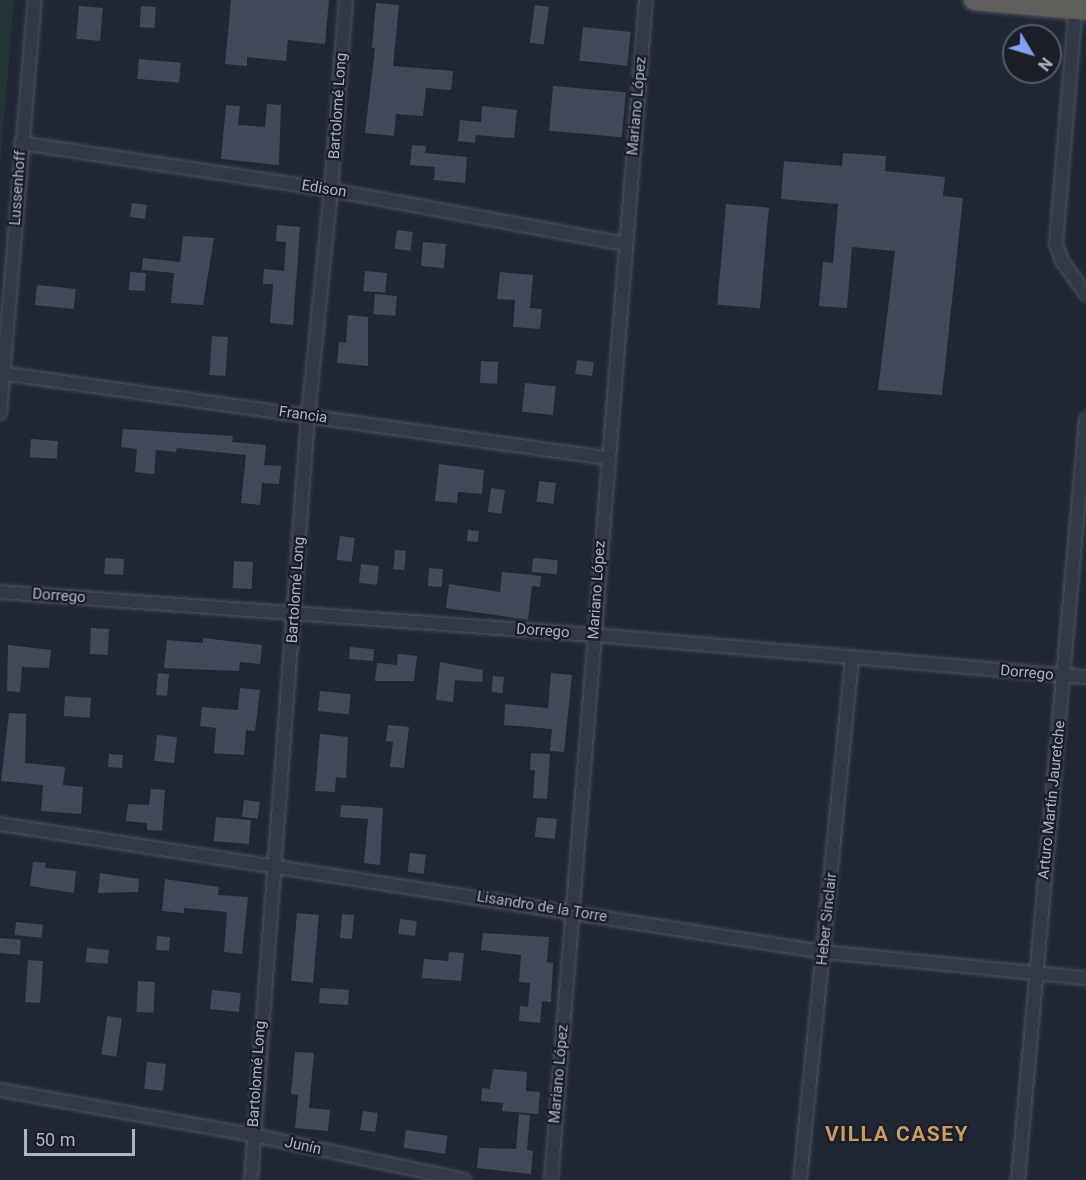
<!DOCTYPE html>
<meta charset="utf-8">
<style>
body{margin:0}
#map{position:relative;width:1086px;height:1180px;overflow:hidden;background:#202634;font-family:Roboto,sans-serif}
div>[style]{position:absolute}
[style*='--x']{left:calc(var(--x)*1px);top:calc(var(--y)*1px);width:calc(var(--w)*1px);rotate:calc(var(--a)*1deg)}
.green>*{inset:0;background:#233336}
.building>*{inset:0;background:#424959;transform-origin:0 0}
.roads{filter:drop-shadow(0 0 2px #4e5360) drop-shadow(0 0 2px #4e5360)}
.minor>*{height:12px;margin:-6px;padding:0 6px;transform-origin:6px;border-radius:6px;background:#333945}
.trunk>*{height:20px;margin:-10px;padding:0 10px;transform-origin:10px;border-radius:10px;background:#5e5e5b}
span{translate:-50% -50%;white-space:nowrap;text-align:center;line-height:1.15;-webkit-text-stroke:4.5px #191e29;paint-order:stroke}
.street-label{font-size:15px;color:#adb3c2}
.district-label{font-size:21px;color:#cb9b5f;font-weight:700;letter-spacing:1.5px}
.north{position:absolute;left:1002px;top:24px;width:60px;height:60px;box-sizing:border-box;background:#191e29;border:2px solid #545a66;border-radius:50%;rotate:128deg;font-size:16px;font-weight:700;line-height:24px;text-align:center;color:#adb3c2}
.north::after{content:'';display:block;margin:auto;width:21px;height:27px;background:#84a1f0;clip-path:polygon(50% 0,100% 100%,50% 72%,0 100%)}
.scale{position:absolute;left:24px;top:1129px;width:111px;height:27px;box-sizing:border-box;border:3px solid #adb3c2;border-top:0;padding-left:8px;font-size:18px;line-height:21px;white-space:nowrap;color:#adb3c2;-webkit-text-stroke:4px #191e29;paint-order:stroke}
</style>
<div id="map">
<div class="green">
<div style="clip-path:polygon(0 0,14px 0,0 167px)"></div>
</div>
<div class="building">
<div style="clip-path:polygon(231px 0,329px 0,325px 44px,288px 40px,286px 61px,247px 57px,247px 66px,225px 64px)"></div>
<div style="clip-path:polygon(376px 3px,399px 5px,393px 66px,453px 71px,451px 90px,426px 88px,423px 116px,396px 114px,394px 136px,365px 133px,375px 48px,372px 48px)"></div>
<div style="left:535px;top:5px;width:14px;height:38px;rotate:8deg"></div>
<div style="left:79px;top:6px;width:24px;height:33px;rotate:5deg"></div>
<div style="left:141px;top:6px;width:15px;height:21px;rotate:4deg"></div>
<div style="left:583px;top:27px;width:48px;height:34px;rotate:6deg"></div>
<div style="left:139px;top:59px;width:42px;height:20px;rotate:5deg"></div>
<div style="left:553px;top:86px;width:73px;height:45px;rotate:5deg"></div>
<div style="clip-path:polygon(267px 104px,281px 105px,279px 165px,221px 159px,226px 105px,240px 106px,238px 125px,265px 127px)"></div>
<div style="clip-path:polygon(482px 106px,517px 110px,514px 138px,476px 135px,475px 143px,458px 141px,460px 120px,481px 122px)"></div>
<div style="clip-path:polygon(412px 145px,426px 146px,425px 153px,467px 157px,465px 183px,434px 180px,435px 167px,410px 165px)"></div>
<div style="clip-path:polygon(843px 153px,886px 156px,885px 171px,945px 177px,943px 196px,963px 198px,942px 395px,878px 390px,895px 251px,852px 247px,847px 308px,819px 306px,823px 262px,833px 263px,838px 204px,781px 199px,784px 161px,842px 166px)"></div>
<div style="left:132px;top:203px;width:15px;height:14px;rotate:8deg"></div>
<div style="left:726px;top:204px;width:43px;height:101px;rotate:5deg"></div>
<div style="clip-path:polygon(277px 225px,300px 227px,293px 325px,270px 323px,273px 284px,263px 284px,264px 269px,284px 271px,286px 242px,276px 241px)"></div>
<div style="left:397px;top:230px;width:16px;height:19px;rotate:7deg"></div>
<div style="clip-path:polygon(183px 236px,214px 238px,203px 305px,171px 303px,174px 273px,142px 270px,143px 258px,180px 262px)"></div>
<div style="left:423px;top:242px;width:23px;height:24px;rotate:5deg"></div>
<div style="left:365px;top:271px;width:22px;height:20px;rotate:5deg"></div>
<div style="left:130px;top:272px;width:16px;height:18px;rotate:4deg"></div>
<div style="clip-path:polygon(500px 272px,533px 275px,530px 308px,542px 309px,540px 329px,513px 327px,515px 300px,497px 299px)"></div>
<div style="left:37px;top:285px;width:39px;height:20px;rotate:6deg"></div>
<div style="left:375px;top:294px;width:22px;height:20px;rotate:5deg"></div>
<div style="clip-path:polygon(348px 315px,368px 317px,368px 366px,337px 363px,339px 342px,346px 343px)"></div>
<div style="left:212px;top:336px;width:16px;height:39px;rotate:4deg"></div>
<div style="left:577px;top:360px;width:17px;height:14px;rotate:7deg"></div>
<div style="left:481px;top:361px;width:17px;height:22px;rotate:3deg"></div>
<div style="left:525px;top:383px;width:31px;height:29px;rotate:6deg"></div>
<div style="clip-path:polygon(123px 429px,233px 436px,232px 442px,266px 445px,264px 465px,281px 466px,279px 484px,262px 483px,260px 505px,241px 503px,246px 455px,177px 448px,176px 452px,156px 450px,154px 474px,135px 472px,137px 449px,121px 447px)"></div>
<div style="left:31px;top:439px;width:27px;height:18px;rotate:4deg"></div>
<div style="clip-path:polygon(439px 464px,484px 470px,482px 494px,458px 492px,457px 503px,435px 501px)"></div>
<div style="left:539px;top:481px;width:17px;height:21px;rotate:7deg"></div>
<div style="left:491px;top:488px;width:14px;height:24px;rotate:8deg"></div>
<div style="left:468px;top:530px;width:11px;height:11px;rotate:5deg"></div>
<div style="left:340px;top:536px;width:15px;height:24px;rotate:8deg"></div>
<div style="left:395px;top:550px;width:11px;height:19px;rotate:5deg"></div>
<div style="left:105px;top:558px;width:19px;height:16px;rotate:3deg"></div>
<div style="left:533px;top:558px;width:25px;height:14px;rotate:5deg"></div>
<div style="left:234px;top:561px;width:19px;height:27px;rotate:3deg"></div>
<div style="left:361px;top:564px;width:18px;height:19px;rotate:6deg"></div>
<div style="left:429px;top:568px;width:14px;height:18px;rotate:4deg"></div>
<div style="clip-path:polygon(502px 572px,541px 576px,540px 587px,532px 586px,528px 620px,446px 608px,449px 584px,500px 592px)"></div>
<div style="left:91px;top:628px;width:18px;height:26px;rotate:3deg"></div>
<div style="clip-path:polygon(203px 638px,262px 645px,260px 664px,240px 662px,239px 671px,164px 668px,167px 640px,203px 643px)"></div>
<div style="clip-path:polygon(8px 645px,51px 650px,49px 668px,22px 667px,20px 692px,7px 691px)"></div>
<div style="left:350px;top:647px;width:24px;height:12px;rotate:5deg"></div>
<div style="clip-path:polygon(398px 654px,417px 656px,414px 681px,375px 681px,377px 663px,397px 665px)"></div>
<div style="clip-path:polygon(440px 662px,483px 670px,482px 682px,455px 680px,453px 702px,436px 700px)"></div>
<div style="left:158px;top:673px;width:11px;height:22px;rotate:5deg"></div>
<div style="clip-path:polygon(551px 673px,572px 675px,564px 752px,550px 751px,552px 729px,504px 725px,505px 704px,548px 708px)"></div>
<div style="left:493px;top:676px;width:11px;height:16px;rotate:5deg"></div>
<div style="clip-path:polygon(240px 688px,260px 690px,255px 731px,246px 730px,244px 755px,214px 753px,216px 728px,200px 726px,202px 707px,238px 710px)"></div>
<div style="left:320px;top:691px;width:31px;height:20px;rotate:6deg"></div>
<div style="left:65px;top:696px;width:26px;height:20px;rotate:4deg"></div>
<div style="clip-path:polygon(9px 713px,26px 714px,25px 763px,65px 767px,63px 785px,83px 787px,81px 814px,41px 811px,43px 785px,1px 781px)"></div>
<div style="clip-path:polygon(388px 725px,409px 727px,404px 768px,390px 767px,393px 742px,386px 741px)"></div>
<div style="clip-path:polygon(320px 734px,348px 737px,346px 778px,336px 777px,335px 792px,315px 791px)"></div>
<div style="left:157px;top:735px;width:20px;height:26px;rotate:6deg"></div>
<div style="clip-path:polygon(531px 753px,550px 754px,547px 799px,533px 798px,535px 770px,530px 770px)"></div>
<div style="left:109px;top:754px;width:14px;height:13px;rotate:4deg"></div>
<div style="clip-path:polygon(151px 789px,165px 790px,162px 831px,147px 830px,147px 823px,126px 821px,128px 804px,149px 805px)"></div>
<div style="left:244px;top:800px;width:16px;height:17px;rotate:7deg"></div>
<div style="clip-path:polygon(341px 805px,383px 808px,380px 865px,364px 863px,368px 819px,340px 817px)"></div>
<div style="left:216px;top:817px;width:35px;height:24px;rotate:5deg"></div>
<div style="left:537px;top:817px;width:20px;height:20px;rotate:6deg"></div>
<div style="left:410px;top:853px;width:16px;height:19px;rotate:7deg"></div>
<div style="clip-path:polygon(33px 862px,46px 863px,45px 868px,76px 871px,74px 893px,30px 886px)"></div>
<div style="clip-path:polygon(100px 873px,139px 879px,138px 892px,98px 893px)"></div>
<div style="clip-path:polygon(165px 879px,219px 887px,218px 895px,248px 897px,242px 954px,224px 952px,227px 912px,184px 908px,184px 913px,162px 911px)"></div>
<div style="left:297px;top:913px;width:22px;height:68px;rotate:5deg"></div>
<div style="left:342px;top:914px;width:12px;height:24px;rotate:5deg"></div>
<div style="left:400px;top:919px;width:17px;height:15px;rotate:7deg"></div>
<div style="left:16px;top:922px;width:27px;height:13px;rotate:6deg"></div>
<div style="clip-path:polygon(483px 933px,549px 937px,547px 962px,553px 963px,551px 1002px,542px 1001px,540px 1023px,519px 1021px,520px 1006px,528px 1007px,530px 983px,519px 982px,521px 955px,481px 950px)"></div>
<div style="left:157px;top:936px;width:13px;height:14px;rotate:4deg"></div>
<div style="left:0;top:938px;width:21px;height:15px;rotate:5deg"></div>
<div style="left:87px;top:948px;width:22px;height:14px;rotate:5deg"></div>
<div style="clip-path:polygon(449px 952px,464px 953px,461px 981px,422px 978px,424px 959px,448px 961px)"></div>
<div style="left:28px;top:960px;width:15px;height:42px;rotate:4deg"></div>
<div style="left:138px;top:981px;width:17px;height:31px;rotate:3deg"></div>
<div style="left:320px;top:988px;width:29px;height:15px;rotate:4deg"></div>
<div style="left:212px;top:990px;width:29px;height:19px;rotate:6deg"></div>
<div style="left:107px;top:1016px;width:15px;height:39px;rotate:8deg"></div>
<div style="clip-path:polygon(295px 1052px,314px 1053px,309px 1108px,330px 1110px,328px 1131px,295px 1128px,298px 1095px,291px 1094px)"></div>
<div style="left:147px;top:1062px;width:19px;height:27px;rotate:6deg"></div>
<div style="clip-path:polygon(493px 1069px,527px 1072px,526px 1091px,540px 1092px,538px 1114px,502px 1111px,503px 1103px,481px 1101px,482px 1088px,490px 1089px)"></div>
<div style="left:363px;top:1111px;width:15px;height:19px;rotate:8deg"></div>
<div style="clip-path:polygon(519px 1114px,530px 1115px,527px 1150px,533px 1151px,531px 1174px,477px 1168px,479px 1148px,516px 1149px)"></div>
<div style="left:406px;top:1130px;width:42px;height:18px;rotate:8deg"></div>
</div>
<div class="roads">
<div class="minor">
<div style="--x:1076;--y:4;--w:241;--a:94.8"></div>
<div style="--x:1056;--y:244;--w:18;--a:71"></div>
<div style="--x:1062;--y:261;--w:41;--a:54"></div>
<div style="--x:21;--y:143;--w:314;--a:8.6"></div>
<div style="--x:331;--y:190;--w:300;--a:10.4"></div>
<div style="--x:0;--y:373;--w:612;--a:7.98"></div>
<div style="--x:0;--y:413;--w:414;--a:-85.2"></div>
<div style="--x:0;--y:592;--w:596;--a:4.14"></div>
<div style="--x:594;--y:635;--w:494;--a:4.9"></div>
<div style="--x:0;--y:824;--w:834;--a:8.83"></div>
<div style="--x:824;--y:952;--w:263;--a:5.7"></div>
<div style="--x:0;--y:1090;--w:257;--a:10.1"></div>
<div style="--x:253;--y:1135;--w:216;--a:12"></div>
<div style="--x:251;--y:1180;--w:766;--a:-85.73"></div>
<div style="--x:308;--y:416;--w:227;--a:-84.2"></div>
<div style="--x:331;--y:190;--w:191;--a:-85.5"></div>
<div style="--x:551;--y:1180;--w:1184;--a:-85.4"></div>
<div style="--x:800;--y:1180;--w:524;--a:-84.3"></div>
<div style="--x:1018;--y:1180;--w:764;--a:-84.89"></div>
</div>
<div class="trunk">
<div style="--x:974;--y:0;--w:112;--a:5.1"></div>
</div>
</div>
<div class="street-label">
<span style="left:338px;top:106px;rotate:-86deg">Bartolomé Long</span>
<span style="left:637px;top:106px;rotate:-85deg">Mariano López</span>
<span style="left:18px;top:188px;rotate:-86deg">Lussenhoff</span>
<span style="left:324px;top:189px;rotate:9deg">Edison</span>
<span style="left:303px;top:415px;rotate:8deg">Francia</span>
<span style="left:296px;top:590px;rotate:-86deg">Bartolomé Long</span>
<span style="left:597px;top:590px;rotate:-86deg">Mariano López</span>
<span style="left:59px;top:596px;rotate:4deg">Dorrego</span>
<span style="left:543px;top:631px;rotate:4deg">Dorrego</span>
<span style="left:1027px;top:673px;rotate:5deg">Dorrego</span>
<span style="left:1052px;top:800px;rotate:-84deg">Arturo Martín Jauretche</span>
<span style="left:542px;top:907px;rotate:9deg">Lisandro de la Torre</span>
<span style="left:827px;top:919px;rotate:-84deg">Heber Sinclair</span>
<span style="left:257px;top:1074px;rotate:-86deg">Bartolomé Long</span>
<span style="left:559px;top:1074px;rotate:-85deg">Mariano López</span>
<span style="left:303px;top:1146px;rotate:12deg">Junín</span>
</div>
<div class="district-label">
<span style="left:897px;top:1134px">VILLA CASEY</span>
</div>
<div class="north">N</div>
<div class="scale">50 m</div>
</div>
